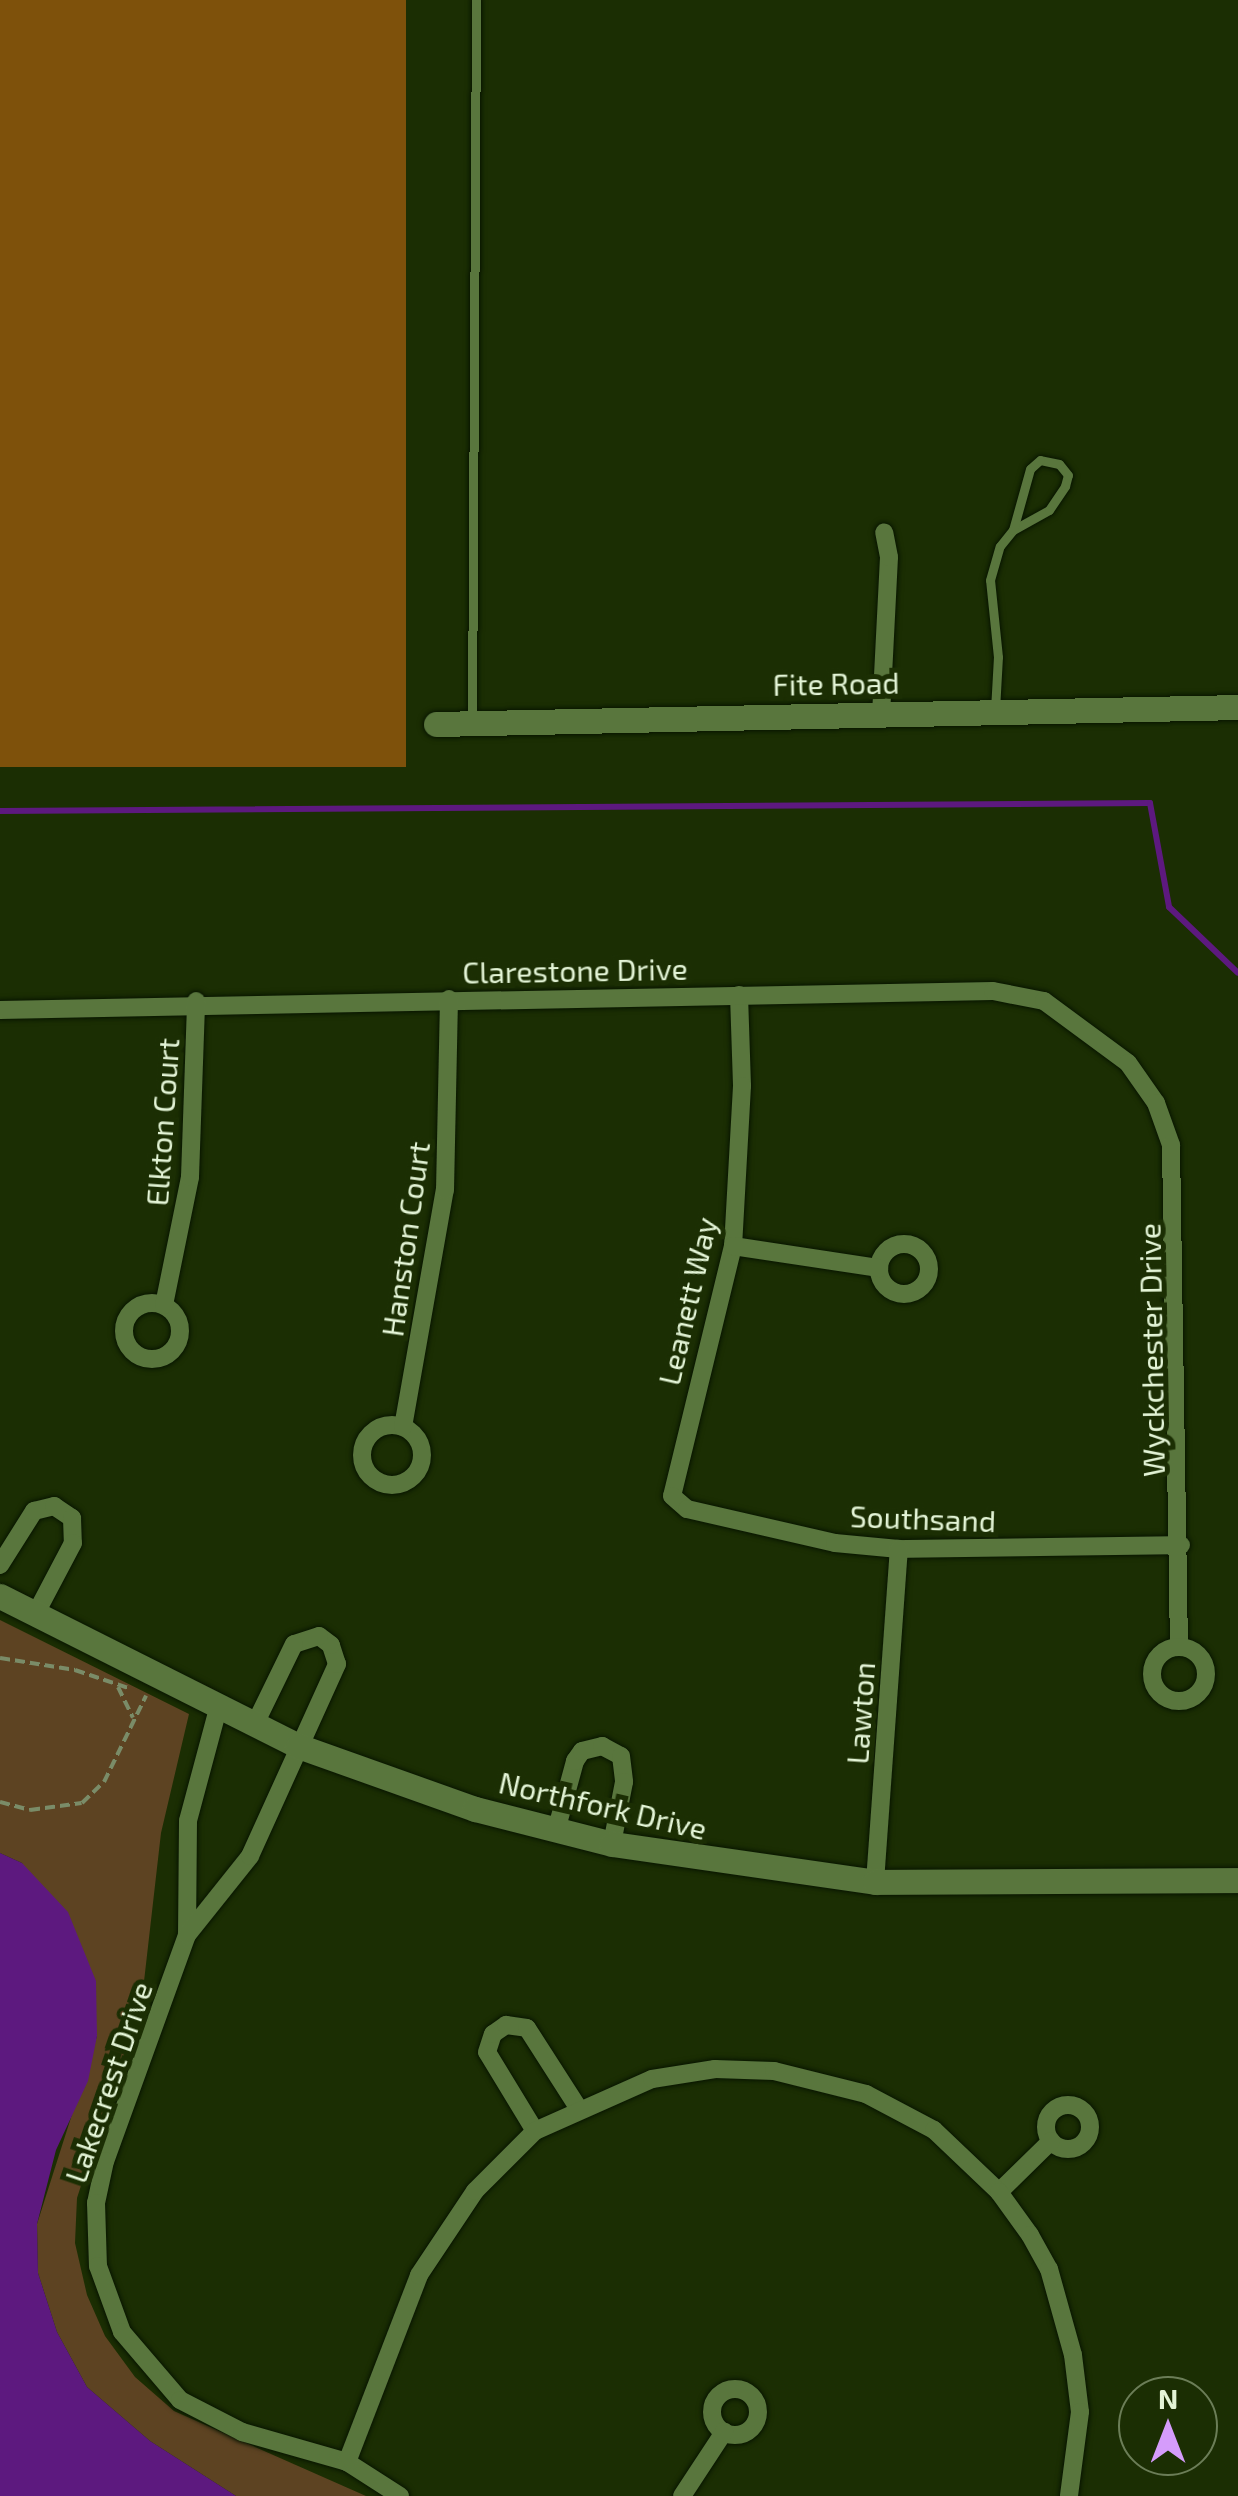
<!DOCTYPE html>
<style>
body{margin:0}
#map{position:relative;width:1238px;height:2496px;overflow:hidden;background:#1b2e03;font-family:"Exo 2",sans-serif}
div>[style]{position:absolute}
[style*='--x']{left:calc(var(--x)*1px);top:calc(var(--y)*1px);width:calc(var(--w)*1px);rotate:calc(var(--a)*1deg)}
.green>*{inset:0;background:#5d4322}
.forest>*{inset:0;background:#7e510b;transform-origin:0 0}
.water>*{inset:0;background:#5d197f}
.stream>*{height:6px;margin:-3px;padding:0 3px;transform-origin:3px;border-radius:3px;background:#5d197f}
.path>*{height:4px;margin-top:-2px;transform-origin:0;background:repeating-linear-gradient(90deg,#7a8c68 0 10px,transparent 0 15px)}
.roads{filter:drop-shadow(0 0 2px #081500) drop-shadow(0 0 2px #081500)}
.lane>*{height:9px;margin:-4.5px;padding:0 4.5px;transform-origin:4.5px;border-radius:4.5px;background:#59763d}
.street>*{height:18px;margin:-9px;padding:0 9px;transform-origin:9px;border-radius:9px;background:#59763d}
.street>.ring{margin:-9px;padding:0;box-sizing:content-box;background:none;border:18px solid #59763d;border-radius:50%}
.secondary>*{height:25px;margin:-12.5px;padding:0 12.5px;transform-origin:12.5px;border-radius:12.5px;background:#59763d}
span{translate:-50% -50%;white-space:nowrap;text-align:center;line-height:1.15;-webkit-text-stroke:10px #1b2e03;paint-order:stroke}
.street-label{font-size:30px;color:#e3f4d6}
.north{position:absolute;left:1118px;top:2376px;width:100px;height:100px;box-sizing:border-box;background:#1b2e03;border:2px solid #6b7d57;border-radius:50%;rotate:0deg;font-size:28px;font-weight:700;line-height:40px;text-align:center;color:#e3f4d6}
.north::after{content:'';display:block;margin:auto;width:35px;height:45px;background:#d59cfb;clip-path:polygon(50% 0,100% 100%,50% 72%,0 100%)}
</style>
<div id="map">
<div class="green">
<div style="clip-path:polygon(0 1620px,189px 1714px,161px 1833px,142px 1999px,77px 2198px,75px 2243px,87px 2295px,105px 2336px,135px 2377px,174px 2411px,366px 2496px,236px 2496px,150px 2441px,87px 2387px,57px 2332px,38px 2273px,37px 2224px,97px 2036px,22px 1863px,0 1853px)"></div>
</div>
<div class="forest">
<div style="left:0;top:0;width:406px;height:767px"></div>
</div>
<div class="water">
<div style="clip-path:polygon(0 1853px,22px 1863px,68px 1912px,96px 1981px,97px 2036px,88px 2081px,56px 2150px,37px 2224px,38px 2273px,57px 2332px,87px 2387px,150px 2441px,236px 2496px,0 2496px)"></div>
</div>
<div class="stream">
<div style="--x:0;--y:811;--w:1150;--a:-0.4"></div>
<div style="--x:1150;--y:803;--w:106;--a:79.6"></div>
<div style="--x:1169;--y:907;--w:95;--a:43.7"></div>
</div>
<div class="path">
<div style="--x:0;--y:1658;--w:76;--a:9.1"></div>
<div style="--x:75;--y:1670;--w:59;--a:18.7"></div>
<div style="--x:118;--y:1687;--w:34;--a:64"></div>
<div style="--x:0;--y:1802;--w:31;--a:15"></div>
<div style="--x:30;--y:1810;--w:52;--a:-7.7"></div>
<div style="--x:82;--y:1803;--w:30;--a:-44"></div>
<div style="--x:104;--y:1782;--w:96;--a:-64"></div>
</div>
<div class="roads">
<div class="lane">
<div style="--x:995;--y:710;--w:53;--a:-86.8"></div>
<div style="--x:998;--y:657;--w:77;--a:-95.9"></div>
<div style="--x:990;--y:580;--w:35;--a:-74"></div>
<div style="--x:1000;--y:546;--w:21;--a:-51"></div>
<div style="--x:1013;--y:530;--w:41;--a:-29.1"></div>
<div style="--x:1049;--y:510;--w:29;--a:-56"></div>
<div style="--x:1065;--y:486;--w:11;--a:-75"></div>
<div style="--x:1068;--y:475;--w:14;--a:-129"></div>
<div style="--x:1059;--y:464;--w:19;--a:-168"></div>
<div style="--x:1040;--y:460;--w:13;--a:138"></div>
<div style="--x:1030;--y:469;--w:63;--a:105.6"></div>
<div style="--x:472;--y:722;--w:722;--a:-89.68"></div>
</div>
<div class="street">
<div style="--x:881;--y:715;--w:158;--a:-87.1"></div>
<div style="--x:889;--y:557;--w:25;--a:-101"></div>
<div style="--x:739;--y:995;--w:91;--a:88.1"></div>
<div style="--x:742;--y:1086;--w:160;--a:93.2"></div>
<div style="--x:733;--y:1246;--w:257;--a:103.7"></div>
<div style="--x:672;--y:1496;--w:20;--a:41"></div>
<div style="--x:687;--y:1509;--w:152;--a:12.9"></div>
<div style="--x:835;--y:1543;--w:64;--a:5.4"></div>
<div style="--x:899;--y:1549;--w:282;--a:-0.8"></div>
<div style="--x:0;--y:1010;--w:993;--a:-1.1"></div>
<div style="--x:993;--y:991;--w:52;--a:11.1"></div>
<div style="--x:1044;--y:1001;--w:104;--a:36.4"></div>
<div style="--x:1128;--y:1063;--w:49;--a:55"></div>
<div style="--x:1156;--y:1103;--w:45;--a:70.3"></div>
<div style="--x:1171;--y:1145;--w:502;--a:89.09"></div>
<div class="ring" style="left:879px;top:1244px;width:32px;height:32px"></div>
<div style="--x:733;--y:1246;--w:148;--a:8.6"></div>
<div class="ring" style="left:124px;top:1303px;width:38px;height:38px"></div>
<div style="--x:164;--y:1305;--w:131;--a:-78.5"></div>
<div style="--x:190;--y:1177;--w:176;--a:-88"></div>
<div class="ring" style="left:362px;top:1425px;width:42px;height:42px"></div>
<div style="--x:403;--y:1427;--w:241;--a:-80"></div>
<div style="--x:445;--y:1190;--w:191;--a:-88.8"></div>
<div style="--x:0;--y:1565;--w:64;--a:-57.8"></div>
<div style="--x:34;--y:1511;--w:21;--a:-14"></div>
<div style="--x:54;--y:1506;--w:22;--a:34"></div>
<div style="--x:72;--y:1518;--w:25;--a:88"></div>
<div style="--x:73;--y:1543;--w:81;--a:117.8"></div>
<div class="ring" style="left:1152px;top:1647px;width:36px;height:36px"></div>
<div style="--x:219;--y:1705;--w:120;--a:105"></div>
<div style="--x:188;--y:1821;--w:114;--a:90.5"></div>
<div style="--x:187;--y:1935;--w:240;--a:109.9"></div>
<div style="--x:105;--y:2161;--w:43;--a:102.1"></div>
<div style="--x:96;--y:2203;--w:63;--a:88.2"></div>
<div style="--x:98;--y:2266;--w:70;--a:70"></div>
<div style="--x:122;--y:2332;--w:89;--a:49.5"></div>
<div style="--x:180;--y:2400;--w:70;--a:27.3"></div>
<div style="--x:242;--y:2432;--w:109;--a:15.9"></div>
<div style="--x:347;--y:2462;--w:63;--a:32.7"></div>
<div style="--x:556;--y:1831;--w:73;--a:-74.8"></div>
<div style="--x:575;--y:1761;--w:12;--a:-55"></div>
<div style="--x:582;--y:1751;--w:21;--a:-14"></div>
<div style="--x:602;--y:1746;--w:21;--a:28"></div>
<div style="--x:621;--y:1756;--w:26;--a:83"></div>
<div style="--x:624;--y:1782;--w:63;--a:101"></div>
<div style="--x:875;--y:1882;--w:334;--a:-85.9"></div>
<div style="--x:187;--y:1935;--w:101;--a:-51.4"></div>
<div style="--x:250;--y:1856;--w:211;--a:-65.6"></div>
<div style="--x:337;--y:1664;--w:20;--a:-108"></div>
<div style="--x:331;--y:1645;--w:15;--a:-143"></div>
<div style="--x:319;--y:1636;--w:26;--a:162"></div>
<div style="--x:294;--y:1644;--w:89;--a:116"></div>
<div class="ring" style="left:1046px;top:2105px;width:26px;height:26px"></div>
<div style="--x:535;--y:2131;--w:92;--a:-121.3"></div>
<div style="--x:487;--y:2052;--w:19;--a:-72"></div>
<div style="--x:493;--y:2034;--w:16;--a:-35"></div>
<div style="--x:506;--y:2025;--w:21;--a:8"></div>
<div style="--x:527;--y:2028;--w:96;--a:57.3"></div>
<div style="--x:999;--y:2192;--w:73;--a:-44.4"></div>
<div class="ring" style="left:712px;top:2389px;width:28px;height:28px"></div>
<div style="--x:347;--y:2462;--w:200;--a:-68.9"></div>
<div style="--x:419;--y:2275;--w:101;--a:-56.3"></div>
<div style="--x:475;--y:2191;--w:85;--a:-45"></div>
<div style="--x:535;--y:2131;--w:128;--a:-24"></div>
<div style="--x:652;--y:2079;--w:64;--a:-9"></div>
<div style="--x:715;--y:2069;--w:59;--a:1.9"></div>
<div style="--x:774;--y:2071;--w:95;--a:14"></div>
<div style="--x:866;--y:2094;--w:77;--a:27.9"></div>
<div style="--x:934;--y:2130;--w:90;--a:43.6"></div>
<div style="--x:999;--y:2192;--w:53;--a:54.2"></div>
<div style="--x:1030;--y:2235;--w:39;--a:61"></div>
<div style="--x:1049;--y:2269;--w:89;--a:74.4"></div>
<div style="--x:1073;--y:2355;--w:57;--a:83"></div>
<div style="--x:1080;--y:2412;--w:85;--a:97.5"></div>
<div style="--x:682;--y:2496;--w:77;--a:-56.7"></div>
</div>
<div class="secondary">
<div style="--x:436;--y:724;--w:802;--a:-1.21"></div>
<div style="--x:0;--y:1596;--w:334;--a:26.7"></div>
<div style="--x:298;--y:1746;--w:188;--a:19.6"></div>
<div style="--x:475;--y:1809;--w:141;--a:14.3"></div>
<div style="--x:612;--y:1844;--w:266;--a:8.2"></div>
<div style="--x:875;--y:1882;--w:363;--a:-0.3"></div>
</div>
</div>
<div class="street-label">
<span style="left:836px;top:683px;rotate:-1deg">Fite Road</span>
<span style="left:575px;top:970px;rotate:-1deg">Clarestone Drive</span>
<span style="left:162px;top:1122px;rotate:-86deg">Elkton Court</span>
<span style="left:405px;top:1239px;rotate:-82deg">Hanston Court</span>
<span style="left:687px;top:1301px;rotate:-77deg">Leanett Way</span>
<span style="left:1151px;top:1350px;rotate:-91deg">Wyckchester Drive</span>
<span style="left:923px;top:1518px;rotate:2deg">Southsand</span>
<span style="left:860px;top:1713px;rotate:-86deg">Lawton</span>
<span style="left:603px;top:1805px;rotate:13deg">Northfork Drive</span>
<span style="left:108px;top:2082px;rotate:-71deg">Lakecrest Drive</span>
</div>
<div class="north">N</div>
</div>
